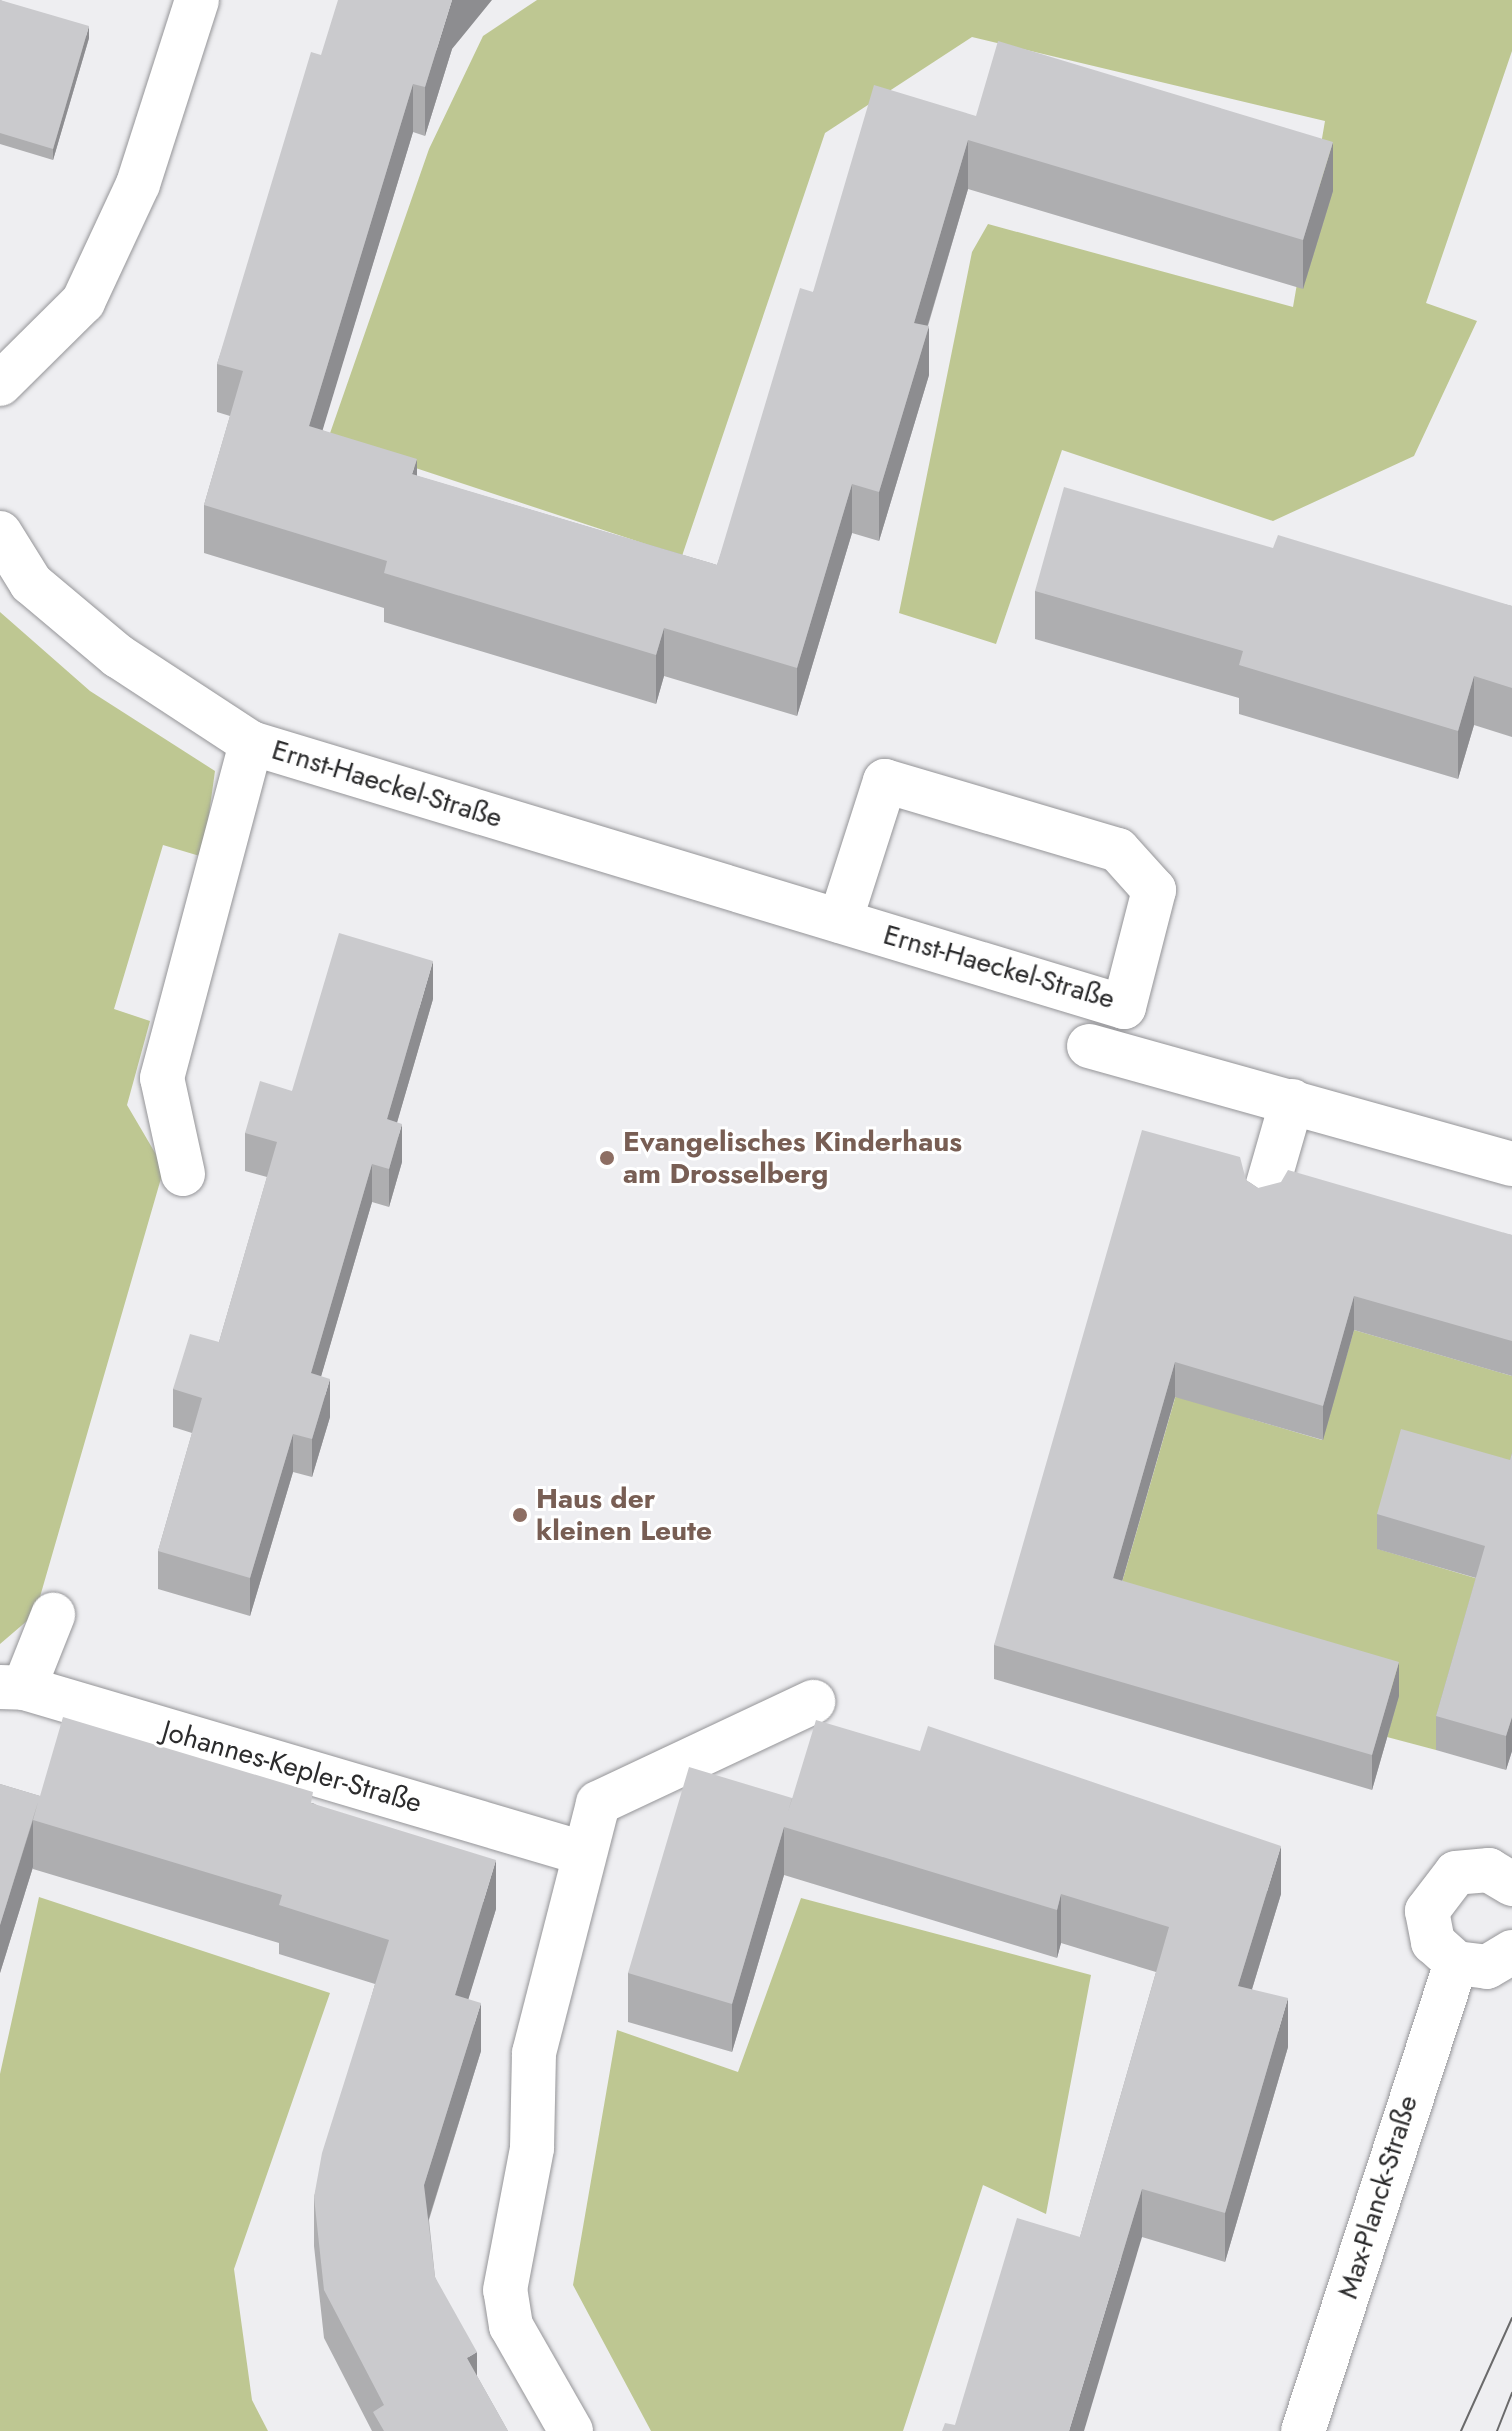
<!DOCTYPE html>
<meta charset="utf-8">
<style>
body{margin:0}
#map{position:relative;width:1512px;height:2431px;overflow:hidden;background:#eeeef1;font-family:Jost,sans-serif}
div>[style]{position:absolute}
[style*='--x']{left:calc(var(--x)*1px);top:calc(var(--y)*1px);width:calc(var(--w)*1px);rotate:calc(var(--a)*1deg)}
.green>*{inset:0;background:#bec792}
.roads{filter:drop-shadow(0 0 2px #959598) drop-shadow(0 0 2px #959598)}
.minor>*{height:44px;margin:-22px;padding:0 22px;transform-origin:22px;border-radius:22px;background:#fff}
.tram>*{height:2px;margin:-1px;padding:0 1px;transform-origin:1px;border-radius:1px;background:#6a6a6b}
.wall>*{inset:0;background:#aeaeb0}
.shaded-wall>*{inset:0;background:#8d8d90}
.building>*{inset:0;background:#cacacd}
.dots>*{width:22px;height:22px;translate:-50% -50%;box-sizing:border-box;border:4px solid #fff;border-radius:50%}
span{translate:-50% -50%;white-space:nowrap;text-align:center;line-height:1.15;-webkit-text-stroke:6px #fff;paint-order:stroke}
.street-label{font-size:28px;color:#2c2c2d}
.education-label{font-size:28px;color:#785e54;font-weight:700}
.left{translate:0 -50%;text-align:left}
</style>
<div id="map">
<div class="green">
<div style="clip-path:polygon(537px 0,1512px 0,1512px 51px,1426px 303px,1477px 321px,1414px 456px,1273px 521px,1062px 450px,996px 644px,899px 613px,972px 252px,988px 224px,1293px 307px,1325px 121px,972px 37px,825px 133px,682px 556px,328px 439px,429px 149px,483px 36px)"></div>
<div style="clip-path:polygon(0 612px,90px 691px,215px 771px,203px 857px,163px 845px,114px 1009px,150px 1021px,127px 1105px,164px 1168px,35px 1614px,0 1644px)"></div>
<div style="clip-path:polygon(1207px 1287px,1248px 1418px,1322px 1440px,1354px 1330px,1512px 1376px,1512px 1488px,1378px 1549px,1485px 1581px,1436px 1750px,1387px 1737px,1398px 1697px,1110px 1624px)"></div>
<div style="clip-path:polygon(39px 1897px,330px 1993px,234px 2269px,252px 2400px,268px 2431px,0 2431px,0 2074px)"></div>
<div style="clip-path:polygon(801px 1898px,1091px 1975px,1046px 2214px,983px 2185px,903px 2431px,651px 2431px,573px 2285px,617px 2030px,738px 2072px)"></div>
</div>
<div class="roads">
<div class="minor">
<div style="--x:0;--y:384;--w:117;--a:-44.7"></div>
<div style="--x:83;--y:302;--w:130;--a:-65"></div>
<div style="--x:138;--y:184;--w:193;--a:-72.2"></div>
<div style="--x:0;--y:533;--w:59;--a:58.2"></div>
<div style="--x:31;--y:583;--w:114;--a:40"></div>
<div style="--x:118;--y:656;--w:159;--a:33.2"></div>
<div style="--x:251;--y:743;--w:912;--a:16.83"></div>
<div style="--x:1124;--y:1007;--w:121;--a:-75.6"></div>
<div style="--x:1154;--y:890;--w:54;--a:-132"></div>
<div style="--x:1118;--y:850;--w:243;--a:-163.5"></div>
<div style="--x:885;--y:781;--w:147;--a:107.8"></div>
<div style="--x:1089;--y:1046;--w:439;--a:15.6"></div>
<div style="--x:183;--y:1174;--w:98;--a:-102.3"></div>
<div style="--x:162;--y:1078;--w:347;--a:-75.1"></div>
<div style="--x:1264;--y:1198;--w:101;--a:-73.9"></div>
<div style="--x:0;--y:1687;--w:24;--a:2"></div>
<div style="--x:24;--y:1688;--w:583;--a:16.45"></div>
<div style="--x:24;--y:1688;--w:79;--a:-68.3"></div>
<div style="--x:1512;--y:1884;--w:27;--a:-149"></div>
<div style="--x:1489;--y:1870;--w:33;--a:175"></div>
<div style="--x:1456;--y:1873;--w:48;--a:127.3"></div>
<div style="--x:1427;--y:1911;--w:32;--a:79"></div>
<div style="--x:1433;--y:1942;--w:31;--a:42"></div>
<div style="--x:1456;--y:1963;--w:31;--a:7"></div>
<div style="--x:1487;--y:1967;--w:29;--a:-31"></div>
<div style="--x:571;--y:2431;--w:121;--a:-119.7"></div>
<div style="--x:511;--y:2326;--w:36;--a:-99"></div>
<div style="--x:505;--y:2290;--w:145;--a:-79.2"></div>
<div style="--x:532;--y:2148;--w:95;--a:-88.8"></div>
<div style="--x:534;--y:2053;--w:258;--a:-75.6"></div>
<div style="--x:598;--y:1803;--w:238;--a:-25.2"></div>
<div style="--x:1303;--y:2431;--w:492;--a:-71.9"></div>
</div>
</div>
<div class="tram">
<div style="--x:1461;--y:2431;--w:124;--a:-65.7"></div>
<div style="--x:1497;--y:2431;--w:41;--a:-68.5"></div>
</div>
<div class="wall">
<div style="clip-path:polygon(0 0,89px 38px,53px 160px,0 144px)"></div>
<div style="clip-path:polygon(452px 49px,425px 136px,413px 132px,322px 430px,417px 476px,717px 565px,813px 292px,976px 116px,1333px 191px,1303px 289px,968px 189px,928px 326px,929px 375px,879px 541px,852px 533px,797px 716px,664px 676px,656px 704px,384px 622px,384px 608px,204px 553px,204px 505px,230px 416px,217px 412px,217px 364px,321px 55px)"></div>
<div style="clip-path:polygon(1273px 548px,1512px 606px,1512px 737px,1474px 725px,1458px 779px,1239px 714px,1239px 698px,1035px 639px,1035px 591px)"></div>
<div style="clip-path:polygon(433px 999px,397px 1122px,402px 1162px,389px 1207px,372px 1202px,321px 1376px,330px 1417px,312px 1477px,293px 1472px,250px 1616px,158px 1589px,158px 1551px,192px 1433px,173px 1427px,173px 1389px,219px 1342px,267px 1177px,245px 1171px,245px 1133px,292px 1091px)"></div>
<div style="clip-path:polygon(1246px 1180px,1258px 1188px,1512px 1235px,1512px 1376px,1354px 1330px,1323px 1440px,1175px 1397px,1122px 1581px,1399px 1696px,1372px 1790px,994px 1679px,994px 1645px)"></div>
<div style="clip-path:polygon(1512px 1453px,1512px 1751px,1506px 1770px,1436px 1750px,1436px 1716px,1476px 1578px,1377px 1549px,1377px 1514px,1510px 1460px)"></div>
<div style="clip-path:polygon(0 1784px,40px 1796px,313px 1803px,496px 1909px,468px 1999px,481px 2051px,429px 2220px,435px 2277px,477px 2376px,508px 2431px,372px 2431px,324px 2338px,314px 2246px,314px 2197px,375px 1984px,279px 1954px,279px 1943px,33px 1869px,33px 1867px,0 1973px)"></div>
<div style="clip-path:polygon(792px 1798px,1281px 1894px,1252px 1989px,1288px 2047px,1225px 2262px,1142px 2237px,955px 2425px,1080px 2237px,1156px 1972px,1061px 1943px,1057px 1958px,784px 1875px,732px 2052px,628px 2022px,628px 1973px)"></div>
</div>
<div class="shaded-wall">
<div style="clip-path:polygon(452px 0,492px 0,452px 49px,425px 136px,425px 87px)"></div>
<div style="clip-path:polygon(89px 26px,89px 38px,53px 160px,53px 149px)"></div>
<div style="clip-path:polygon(413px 84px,413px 132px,309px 475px,309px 426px)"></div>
<div style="clip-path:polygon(968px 140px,968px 189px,914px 371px,914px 323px)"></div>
<div style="clip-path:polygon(1333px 142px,1333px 191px,1303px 289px,1303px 240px)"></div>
<div style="clip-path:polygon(929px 326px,929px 375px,879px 541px,879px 492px)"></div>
<div style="clip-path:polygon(417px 459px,417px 508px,412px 474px)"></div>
<div style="clip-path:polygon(852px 484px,852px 533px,797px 716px,797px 668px)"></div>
<div style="clip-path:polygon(664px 628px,664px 676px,656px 704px,656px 655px)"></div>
<div style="clip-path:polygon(1474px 676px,1474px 725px,1458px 779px,1458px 731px)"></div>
<div style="clip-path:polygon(433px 961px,433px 999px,387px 1157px,387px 1119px)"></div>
<div style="clip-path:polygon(402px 1124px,402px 1162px,389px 1207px,389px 1169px)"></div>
<div style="clip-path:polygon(372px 1164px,372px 1202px,311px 1411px,311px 1373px)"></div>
<div style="clip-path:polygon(1354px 1296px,1354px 1330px,1323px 1440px,1323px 1406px)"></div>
<div style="clip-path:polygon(1175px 1362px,1175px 1397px,1113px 1613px,1113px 1578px)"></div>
<div style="clip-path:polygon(330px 1379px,330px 1417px,312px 1477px,312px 1439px)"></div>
<div style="clip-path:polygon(293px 1434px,293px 1472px,250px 1616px,250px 1578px)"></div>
<div style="clip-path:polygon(1399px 1662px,1399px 1696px,1372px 1790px,1372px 1755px)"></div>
<div style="clip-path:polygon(1512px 1717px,1512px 1751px,1506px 1770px,1506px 1736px)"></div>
<div style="clip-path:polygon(33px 1820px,33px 1867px,0 1973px,0 1925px)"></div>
<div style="clip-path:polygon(784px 1827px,784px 1875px,732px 2052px,732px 2004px)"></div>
<div style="clip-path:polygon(1281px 1846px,1281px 1894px,1238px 2035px,1238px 1986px)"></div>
<div style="clip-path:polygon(496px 1860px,496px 1909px,455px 2043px,455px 1995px)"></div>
<div style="clip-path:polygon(1061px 1894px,1061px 1943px,1057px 1958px,1057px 1910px)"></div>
<div style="clip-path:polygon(1288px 1998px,1288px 2047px,1225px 2262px,1225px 2213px)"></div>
<div style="clip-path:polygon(481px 2003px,481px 2051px,424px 2234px,424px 2185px)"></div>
<div style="clip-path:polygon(1142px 2189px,1142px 2237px,1084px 2431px,1069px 2431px)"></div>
<div style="clip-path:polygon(477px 2352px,477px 2400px,467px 2358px)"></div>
</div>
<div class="building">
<div style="clip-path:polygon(0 0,89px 26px,53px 149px,0 133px)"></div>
<div style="clip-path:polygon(338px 0,452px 0,425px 87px,413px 84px,309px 426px,417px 459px,412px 474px,717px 565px,800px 288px,813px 292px,874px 85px,976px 116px,998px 41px,1333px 142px,1303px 240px,968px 140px,914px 323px,929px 326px,879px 492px,852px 484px,797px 668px,664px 628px,656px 655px,384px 573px,387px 561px,204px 505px,243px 371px,217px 364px,311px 52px,321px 55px)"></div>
<div style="clip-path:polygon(1064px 487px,1273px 548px,1278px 535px,1512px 606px,1512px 688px,1474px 676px,1458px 731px,1239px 665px,1243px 651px,1035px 591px)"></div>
<div style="clip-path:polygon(339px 933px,433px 961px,387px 1119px,402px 1124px,389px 1169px,372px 1164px,311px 1373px,330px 1379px,312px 1439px,293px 1434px,250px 1578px,158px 1551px,202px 1398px,173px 1389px,190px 1334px,219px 1342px,277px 1142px,245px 1133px,260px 1081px,292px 1091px)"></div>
<div style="clip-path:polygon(1142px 1130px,1240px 1157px,1246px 1180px,1258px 1188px,1281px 1182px,1288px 1170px,1512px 1235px,1512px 1341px,1354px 1296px,1323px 1406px,1175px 1362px,1113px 1578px,1399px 1662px,1372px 1755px,994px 1645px)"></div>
<div style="clip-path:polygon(1401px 1429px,1510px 1460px,1512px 1453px,1512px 1717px,1506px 1736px,1436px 1716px,1485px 1546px,1377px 1514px)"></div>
<div style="clip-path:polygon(63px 1717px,313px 1792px,311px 1803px,496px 1860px,455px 1995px,481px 2003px,424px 2185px,435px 2277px,477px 2352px,467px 2358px,508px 2431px,384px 2431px,373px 2412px,384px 2405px,324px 2290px,314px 2197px,322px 2153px,389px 1940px,279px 1905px,282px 1895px,33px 1820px,38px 1802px,0 1925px,0 1784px,40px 1796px)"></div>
<div style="clip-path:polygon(816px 1720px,920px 1751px,928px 1726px,1281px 1846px,1238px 1986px,1288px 1998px,1225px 2213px,1142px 2189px,1069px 2431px,942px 2431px,945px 2423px,955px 2425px,1017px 2218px,1080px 2237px,1169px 1927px,1061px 1894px,1057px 1910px,784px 1827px,732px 2004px,628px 1973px,689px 1767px,792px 1798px,788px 1812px)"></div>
</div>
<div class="dots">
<div style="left:607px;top:1158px;background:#8d6e63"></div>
<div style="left:520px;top:1515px;background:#8d6e63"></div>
</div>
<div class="street-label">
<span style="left:387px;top:784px;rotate:17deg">Ernst-Haeckel-Straße</span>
<span style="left:999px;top:967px;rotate:16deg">Ernst-Haeckel-Straße</span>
<span style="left:292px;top:1767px;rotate:16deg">Johannes-Kepler-Straße</span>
<span style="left:1378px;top:2197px;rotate:-73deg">Max-Planck-Straße</span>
</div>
<div class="education-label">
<span class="left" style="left:623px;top:1158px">Evangelisches Kinderhaus<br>am Drosselberg</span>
<span class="left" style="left:536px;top:1515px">Haus der<br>kleinen Leute</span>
</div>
</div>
